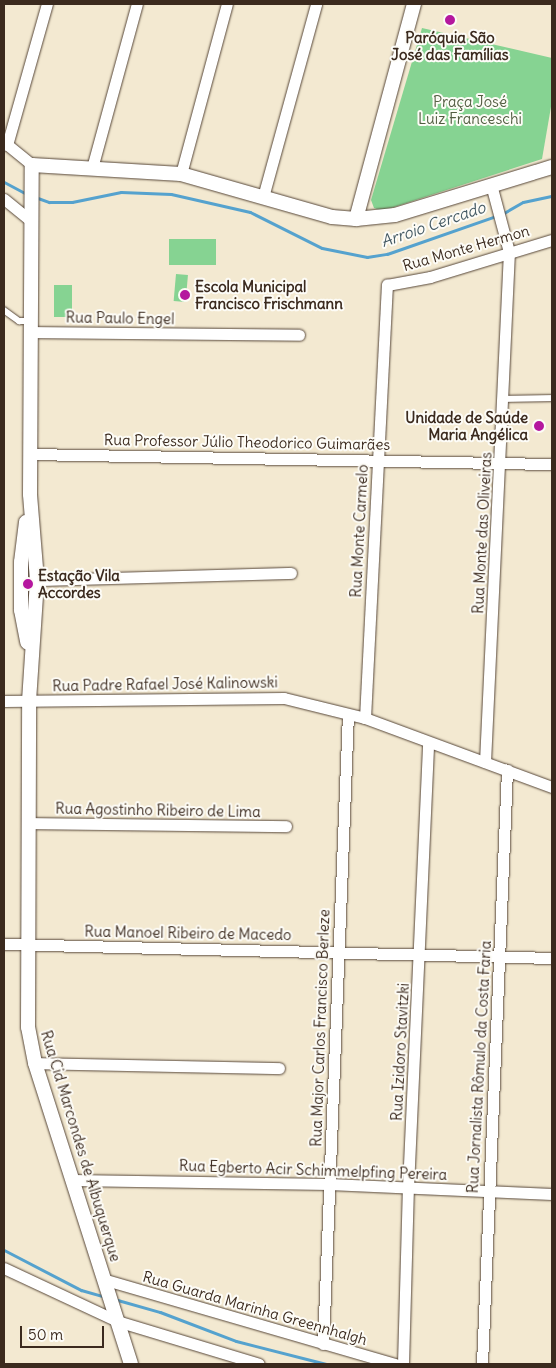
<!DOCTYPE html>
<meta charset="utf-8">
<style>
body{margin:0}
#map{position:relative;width:556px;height:1368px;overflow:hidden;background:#f3e9d1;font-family:Delius,sans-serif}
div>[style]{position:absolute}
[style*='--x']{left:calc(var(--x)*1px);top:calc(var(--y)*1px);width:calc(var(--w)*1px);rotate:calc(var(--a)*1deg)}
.green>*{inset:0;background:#86d392;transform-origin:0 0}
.stream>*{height:3px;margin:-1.5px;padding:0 1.5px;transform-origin:1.5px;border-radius:1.5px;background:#55a2ce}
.roads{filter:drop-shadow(0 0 1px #574739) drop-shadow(0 0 1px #574739)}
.service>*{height:5.5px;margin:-2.75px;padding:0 2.75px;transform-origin:2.75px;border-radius:2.75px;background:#fff}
.minor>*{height:11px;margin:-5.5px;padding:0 5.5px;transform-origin:5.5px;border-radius:5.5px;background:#fff}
.tertiary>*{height:14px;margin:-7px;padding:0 7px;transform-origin:7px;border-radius:7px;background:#fff}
.dots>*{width:14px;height:14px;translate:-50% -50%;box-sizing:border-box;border:2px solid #fdfcf7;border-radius:50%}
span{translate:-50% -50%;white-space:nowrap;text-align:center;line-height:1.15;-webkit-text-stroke:4px #fdfcf7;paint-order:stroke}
.poi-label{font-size:15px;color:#3b2a1e;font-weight:700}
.left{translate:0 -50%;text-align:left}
.right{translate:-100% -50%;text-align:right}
.park-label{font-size:15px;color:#525d41}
.street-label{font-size:15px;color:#3b2a1e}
.water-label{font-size:16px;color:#455a64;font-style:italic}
.frame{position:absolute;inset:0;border:5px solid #3b2a1e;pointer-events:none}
.scale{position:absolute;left:20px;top:1326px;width:84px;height:22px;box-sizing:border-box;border:2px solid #3b2a1e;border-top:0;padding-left:6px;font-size:15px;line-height:18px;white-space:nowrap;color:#3b2a1e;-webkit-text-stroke:4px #fdfcf7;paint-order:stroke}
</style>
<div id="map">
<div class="green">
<div style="clip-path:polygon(422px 28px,552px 58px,552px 101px,542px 159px,382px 211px,374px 208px,371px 200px)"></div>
<div style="left:169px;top:239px;width:47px;height:26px"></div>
<div style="left:176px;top:274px;width:12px;height:27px;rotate:5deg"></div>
<div style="left:54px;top:285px;width:18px;height:32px"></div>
</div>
<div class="stream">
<div style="--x:4;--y:182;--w:26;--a:28"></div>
<div style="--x:35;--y:197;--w:15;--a:20"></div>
<div style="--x:49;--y:202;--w:23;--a:0"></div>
<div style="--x:72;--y:202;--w:50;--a:-11.5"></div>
<div style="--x:121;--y:192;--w:50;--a:2.3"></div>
<div style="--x:171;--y:194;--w:81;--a:12.8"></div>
<div style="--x:250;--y:212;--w:80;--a:26.6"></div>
<div style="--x:322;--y:248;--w:46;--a:11.3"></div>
<div style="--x:367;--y:257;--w:20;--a:-9"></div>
<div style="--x:387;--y:254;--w:115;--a:-19.2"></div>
<div style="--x:502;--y:214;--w:24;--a:-30"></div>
<div style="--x:523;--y:202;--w:30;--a:-12"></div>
<div style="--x:4;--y:1250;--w:87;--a:27.5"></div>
<div style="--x:81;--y:1290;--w:26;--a:16"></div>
<div style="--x:114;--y:1299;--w:48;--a:15.8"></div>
<div style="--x:160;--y:1312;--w:81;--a:20.9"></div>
<div style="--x:236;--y:1341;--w:93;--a:14.3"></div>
</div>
<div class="roads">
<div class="service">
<div style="--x:4;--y:310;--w:19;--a:36"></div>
<div style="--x:19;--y:321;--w:12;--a:0"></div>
<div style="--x:503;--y:399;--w:49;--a:-1.2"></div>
</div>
<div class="minor">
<div style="--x:4;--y:142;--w:36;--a:39"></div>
<div style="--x:7;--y:145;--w:147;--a:-74.2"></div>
<div style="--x:92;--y:168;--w:170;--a:-74.7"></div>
<div style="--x:181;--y:174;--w:176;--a:-74.9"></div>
<div style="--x:263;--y:197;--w:200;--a:-74.6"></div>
<div style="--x:4;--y:199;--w:36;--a:39"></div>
<div style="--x:31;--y:332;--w:268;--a:0.6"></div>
<div style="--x:30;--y:454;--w:522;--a:1.1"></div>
<div style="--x:37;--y:580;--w:254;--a:-1.6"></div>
<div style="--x:4;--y:701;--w:280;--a:-0.6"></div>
<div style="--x:284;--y:698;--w:83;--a:13.9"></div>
<div style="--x:365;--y:718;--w:199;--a:20.3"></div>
<div style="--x:365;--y:718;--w:434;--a:-87.1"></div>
<div style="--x:387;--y:285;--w:44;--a:-10.5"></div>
<div style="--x:430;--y:277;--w:127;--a:-16.9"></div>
<div style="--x:485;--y:762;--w:511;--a:-87.31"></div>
<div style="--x:509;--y:252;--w:66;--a:-104.9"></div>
<div style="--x:28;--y:823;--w:258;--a:0.7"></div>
<div style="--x:4;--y:944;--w:548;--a:1.46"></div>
<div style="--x:35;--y:1063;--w:244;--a:1.2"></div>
<div style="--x:72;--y:1180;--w:257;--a:0.9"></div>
<div style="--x:329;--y:1184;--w:223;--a:2.6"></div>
<div style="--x:4;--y:1268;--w:125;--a:25.1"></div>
<div style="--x:117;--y:1321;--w:148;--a:16.8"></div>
<div style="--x:106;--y:1280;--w:301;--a:16.2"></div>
<div style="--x:323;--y:1344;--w:630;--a:-87.73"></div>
<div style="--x:403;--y:1364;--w:177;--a:-88.4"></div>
<div style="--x:408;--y:1187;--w:445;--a:-87.4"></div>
<div style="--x:482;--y:1364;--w:595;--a:-87.59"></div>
</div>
<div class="tertiary">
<div style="--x:356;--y:219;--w:223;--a:-74.9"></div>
<div style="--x:26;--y:522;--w:40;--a:97.1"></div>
<div style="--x:21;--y:562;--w:48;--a:90"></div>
<div style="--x:21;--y:610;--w:33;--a:79"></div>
<div style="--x:131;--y:1364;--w:316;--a:-107.7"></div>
<div style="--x:35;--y:1063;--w:37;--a:-101"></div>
<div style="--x:28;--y:1027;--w:326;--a:-89.8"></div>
<div style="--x:29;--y:701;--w:121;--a:-86.2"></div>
<div style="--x:37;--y:580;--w:86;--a:-94.7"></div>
<div style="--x:30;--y:494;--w:329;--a:-89.7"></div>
<div style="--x:32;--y:165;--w:149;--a:3.5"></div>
<div style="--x:181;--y:174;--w:157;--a:15.9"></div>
<div style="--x:332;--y:217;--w:24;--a:5"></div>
<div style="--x:356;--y:219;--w:39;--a:-6"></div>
<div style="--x:395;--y:215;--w:164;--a:-17"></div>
</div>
</div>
<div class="dots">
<div style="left:450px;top:20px;background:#b5179e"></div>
<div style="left:185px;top:295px;background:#b5179e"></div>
<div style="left:539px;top:426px;background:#b5179e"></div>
<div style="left:28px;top:584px;background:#b5179e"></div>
</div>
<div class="poi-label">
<span style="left:450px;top:46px">Paróquia São<br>José das Famílias</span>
<span class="left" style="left:195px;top:295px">Escola Municipal<br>Francisco Frischmann</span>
<span class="right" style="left:528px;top:426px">Unidade de Saúde<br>Maria Angélica</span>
<span class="left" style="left:38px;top:584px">Estação Vila<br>Accordes</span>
</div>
<div class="park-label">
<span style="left:470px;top:110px">Praça José<br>Luiz Franceschi</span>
</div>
<div class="street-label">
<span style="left:466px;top:248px;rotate:-16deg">Rua Monte Hermon</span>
<span style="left:120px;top:318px;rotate:1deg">Rua Paulo Engel</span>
<span style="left:247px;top:442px;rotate:1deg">Rua Professor Júlio Theodorico Guimarães</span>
<span style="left:359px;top:531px;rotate:-87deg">Rua Monte Carmelo</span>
<span style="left:482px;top:533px;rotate:-87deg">Rua Monte das Oliveiras</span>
<span style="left:165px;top:684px;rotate:-1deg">Rua Padre Rafael José Kalinowski</span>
<span style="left:158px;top:810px;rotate:1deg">Rua Agostinho Ribeiro de Lima</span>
<span style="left:188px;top:933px;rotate:1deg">Rua Manoel Ribeiro de Macedo</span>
<span style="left:320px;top:1028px;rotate:-88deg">Rua Major Carlos Francisco Berleze</span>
<span style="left:400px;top:1052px;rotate:-87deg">Rua Izidoro Stavitzki</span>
<span style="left:479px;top:1067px;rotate:-87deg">Rua Jornalista Rômulo da Costa Faria</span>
<span style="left:81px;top:1146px;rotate:73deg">Rua Cid Marcondes de Albuquerque</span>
<span style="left:313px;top:1170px;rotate:2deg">Rua Egberto Acir Schimmelpfing Pereira</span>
<span style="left:255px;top:1308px;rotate:16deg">Rua Guarda Marinha Greennhalgh</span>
</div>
<div class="water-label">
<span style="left:433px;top:224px;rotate:-19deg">Arroio Cercado</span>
</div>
<div class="frame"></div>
<div class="scale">50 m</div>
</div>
